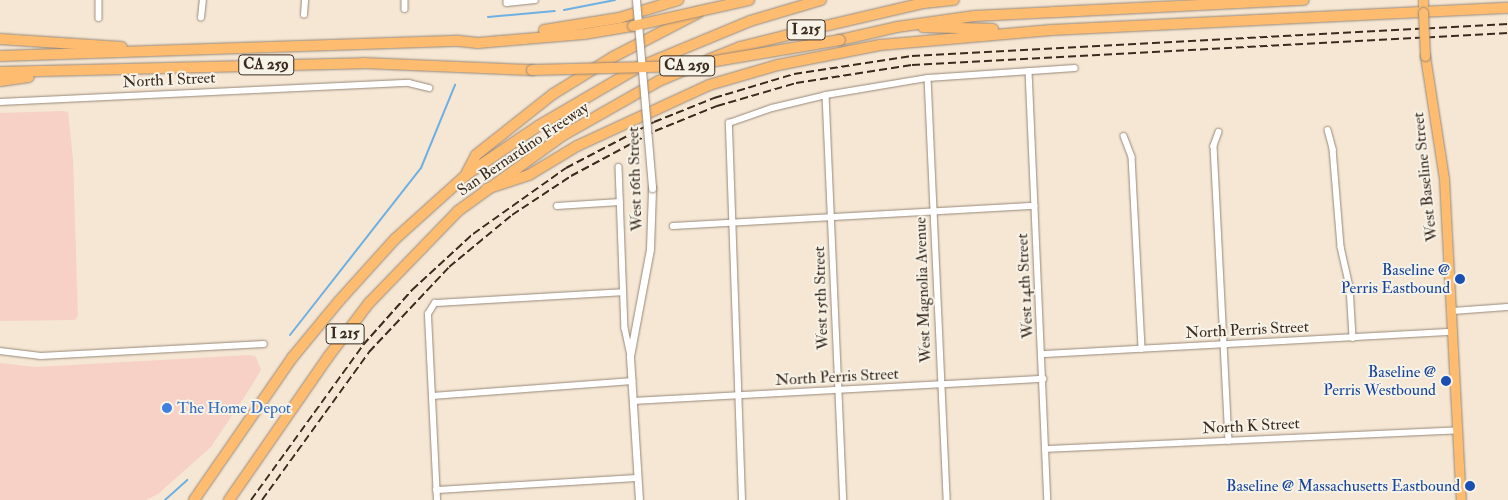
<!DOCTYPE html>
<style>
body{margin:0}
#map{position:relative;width:1508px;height:500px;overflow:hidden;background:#f5e7d4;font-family:"IM FELL Double Pica",serif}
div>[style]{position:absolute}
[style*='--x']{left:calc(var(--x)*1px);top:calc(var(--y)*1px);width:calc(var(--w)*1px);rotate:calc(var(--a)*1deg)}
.built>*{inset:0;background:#f7d1c6}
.stream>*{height:2px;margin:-1px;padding:0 1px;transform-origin:1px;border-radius:1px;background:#6fb0e3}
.roads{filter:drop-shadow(0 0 1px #988879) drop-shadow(0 0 1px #988879)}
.minor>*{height:5.5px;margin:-2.75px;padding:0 2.75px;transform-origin:2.75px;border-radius:2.75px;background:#fff}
.tertiary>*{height:7px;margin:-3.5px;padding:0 3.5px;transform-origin:3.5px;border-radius:3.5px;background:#fff}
.primary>*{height:9px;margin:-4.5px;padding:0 4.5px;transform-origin:4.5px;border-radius:4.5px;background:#febc70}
.motorway>*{height:10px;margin:-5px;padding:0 5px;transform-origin:5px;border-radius:5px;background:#febc70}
.rail>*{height:2px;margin-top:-1px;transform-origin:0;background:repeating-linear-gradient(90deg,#3b2a1e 0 8px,transparent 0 12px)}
.bridges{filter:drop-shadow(0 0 1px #988879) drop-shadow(0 0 1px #988879)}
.tertiary-bridge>*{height:7px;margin:-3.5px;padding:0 3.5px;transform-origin:3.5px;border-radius:3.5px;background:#fff}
.primary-bridge>*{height:9px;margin:-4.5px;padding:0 4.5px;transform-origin:4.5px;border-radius:4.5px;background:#febc70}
.motorway-bridge>*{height:10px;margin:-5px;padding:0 5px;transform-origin:5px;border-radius:5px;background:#febc70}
.dots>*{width:14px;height:14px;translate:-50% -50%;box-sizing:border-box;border:2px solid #f7f3e8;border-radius:50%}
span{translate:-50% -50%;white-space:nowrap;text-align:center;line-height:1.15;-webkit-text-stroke:4px #f7f3e8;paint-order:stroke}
.shield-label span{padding:1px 4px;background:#f7f3e8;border:1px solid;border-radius:4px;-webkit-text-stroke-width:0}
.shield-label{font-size:15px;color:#3b2a1e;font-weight:700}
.street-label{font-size:16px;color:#3b2a1e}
.transit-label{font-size:16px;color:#164399}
.right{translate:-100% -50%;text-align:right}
.shop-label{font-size:16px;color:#366cbe}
.left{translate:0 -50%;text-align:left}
</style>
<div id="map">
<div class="built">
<div style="clip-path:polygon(63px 111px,68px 112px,73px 159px,78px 316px,75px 320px,0 321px,0 113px)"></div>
<div style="clip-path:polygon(250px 355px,256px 357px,261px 370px,249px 390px,211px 447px,158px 494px,146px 500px,0 500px,0 363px,36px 367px)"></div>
</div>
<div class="stream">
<div style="--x:564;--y:10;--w:52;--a:-11.1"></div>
<div style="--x:488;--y:17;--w:67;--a:-5.1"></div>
<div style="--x:290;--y:335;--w:212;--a:-51.9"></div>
<div style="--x:421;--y:168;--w:90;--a:-67.7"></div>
<div style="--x:165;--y:500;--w:30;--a:-42"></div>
</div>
<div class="roads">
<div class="minor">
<div style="--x:99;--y:0;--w:18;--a:90"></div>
<div style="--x:405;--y:0;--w:9;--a:90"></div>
<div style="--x:507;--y:0;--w:3;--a:90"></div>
<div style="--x:507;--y:3;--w:28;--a:-6"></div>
<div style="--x:304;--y:15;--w:15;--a:-86"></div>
<div style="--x:201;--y:18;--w:18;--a:-84"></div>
<div style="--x:1029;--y:71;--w:429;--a:87.5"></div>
<div style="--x:928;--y:78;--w:422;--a:87.4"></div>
<div style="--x:826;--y:95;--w:405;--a:87.5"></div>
<div style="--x:0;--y:102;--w:409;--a:-2.7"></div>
<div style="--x:409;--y:83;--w:21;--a:14"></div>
<div style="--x:1328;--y:130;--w:20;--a:75"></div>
<div style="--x:1333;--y:149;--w:98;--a:85.3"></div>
<div style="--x:1341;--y:247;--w:41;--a:77.3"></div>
<div style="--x:1350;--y:287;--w:51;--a:86.6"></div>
<div style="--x:1219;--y:132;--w:15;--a:110"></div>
<div style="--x:1214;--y:146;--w:295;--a:87.1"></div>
<div style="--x:1124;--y:136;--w:22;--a:69"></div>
<div style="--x:1132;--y:157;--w:192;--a:87"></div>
<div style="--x:619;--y:167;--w:161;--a:87.9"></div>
<div style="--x:625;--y:328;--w:25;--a:78"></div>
<div style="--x:557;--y:206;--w:63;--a:-3.6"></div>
<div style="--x:673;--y:226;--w:362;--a:-3.2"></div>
<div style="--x:1452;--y:311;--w:56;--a:-4.1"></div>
<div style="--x:0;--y:351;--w:41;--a:7"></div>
<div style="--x:41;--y:356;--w:223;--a:-3.1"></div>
<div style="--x:1043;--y:354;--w:411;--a:-3.1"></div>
<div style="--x:432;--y:396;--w:201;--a:-4.3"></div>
<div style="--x:633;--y:401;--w:411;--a:-3.1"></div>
<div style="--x:1046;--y:449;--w:411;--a:-2.6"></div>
<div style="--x:436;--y:490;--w:202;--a:-3.4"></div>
<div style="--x:437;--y:500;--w:186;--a:-92.8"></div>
<div style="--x:428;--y:314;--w:13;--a:-58"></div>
<div style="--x:435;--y:303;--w:188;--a:-3.3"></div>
<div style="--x:742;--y:500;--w:377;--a:-92"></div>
<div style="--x:729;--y:123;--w:46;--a:-19.2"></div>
<div style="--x:772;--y:108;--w:56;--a:-13.5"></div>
<div style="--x:826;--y:95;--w:103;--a:-9.5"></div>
<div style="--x:928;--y:78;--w:147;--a:-3.9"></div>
</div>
<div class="tertiary">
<div style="--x:639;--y:500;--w:144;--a:-93.6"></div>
<div style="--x:630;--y:356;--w:109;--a:-79.4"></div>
<div style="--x:650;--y:249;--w:61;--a:-88.1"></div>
</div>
<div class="primary">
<div style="--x:1423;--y:0;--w:12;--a:90"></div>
<div style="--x:1425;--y:56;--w:124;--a:81.2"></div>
<div style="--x:1444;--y:179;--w:321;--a:87"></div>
</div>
<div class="motorway">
<div style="--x:923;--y:27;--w:70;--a:1.6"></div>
<div style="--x:544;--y:30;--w:76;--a:-9.1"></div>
<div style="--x:619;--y:18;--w:62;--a:-17"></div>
<div style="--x:0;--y:39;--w:122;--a:3.8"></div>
<div style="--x:840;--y:40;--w:58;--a:-12.8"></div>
<div style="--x:897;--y:27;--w:78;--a:-8.1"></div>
<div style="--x:974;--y:16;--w:330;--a:-2.8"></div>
<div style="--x:0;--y:56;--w:459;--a:-1.9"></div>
<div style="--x:459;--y:41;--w:19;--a:6"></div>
<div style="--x:478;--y:43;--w:106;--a:-4.9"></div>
<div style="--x:584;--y:34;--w:50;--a:-9.3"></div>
<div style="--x:708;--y:60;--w:35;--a:-22"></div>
<div style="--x:740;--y:47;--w:74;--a:-14"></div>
<div style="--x:812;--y:29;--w:115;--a:-13.1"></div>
<div style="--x:924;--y:3;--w:30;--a:-6"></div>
<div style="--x:0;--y:72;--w:363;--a:-1.4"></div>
<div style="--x:363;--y:63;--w:169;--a:2.4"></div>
<div style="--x:0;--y:81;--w:29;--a:-8"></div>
<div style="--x:467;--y:172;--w:19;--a:-62"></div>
<div style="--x:476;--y:155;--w:98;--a:-38.4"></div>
<div style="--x:553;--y:94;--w:70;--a:-31.7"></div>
<div style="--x:613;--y:57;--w:96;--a:-27.4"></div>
<div style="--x:486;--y:189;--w:45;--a:-18"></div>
<div style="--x:529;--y:175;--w:56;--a:-31.1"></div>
<div style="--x:577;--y:146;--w:145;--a:-24.8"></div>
<div style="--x:709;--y:85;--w:72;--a:-16.2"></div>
<div style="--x:778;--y:65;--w:104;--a:-11.1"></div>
<div style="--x:880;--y:45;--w:172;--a:-5"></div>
<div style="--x:1051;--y:30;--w:458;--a:-2.8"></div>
<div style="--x:194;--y:500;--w:173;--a:-55.4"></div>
<div style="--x:292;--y:358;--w:74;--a:-50.5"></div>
<div style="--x:339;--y:301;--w:84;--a:-47.9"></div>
<div style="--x:395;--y:239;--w:96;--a:-42"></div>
<div style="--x:466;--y:175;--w:87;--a:-34.2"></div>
<div style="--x:538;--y:126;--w:117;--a:-30.3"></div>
<div style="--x:639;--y:67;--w:120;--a:-22.5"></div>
<div style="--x:750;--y:21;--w:74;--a:-16.5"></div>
<div style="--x:229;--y:500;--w:174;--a:-55.3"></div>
<div style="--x:328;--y:357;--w:68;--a:-52.8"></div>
<div style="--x:369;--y:303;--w:128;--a:-45.9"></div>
<div style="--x:458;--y:211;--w:128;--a:-35.8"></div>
<div style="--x:562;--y:136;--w:112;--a:-29.6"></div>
<div style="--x:659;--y:81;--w:38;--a:-23"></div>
</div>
</div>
<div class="rail">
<div style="--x:251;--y:500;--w:191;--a:-54.1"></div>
<div style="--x:363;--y:345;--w:74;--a:-48.3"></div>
<div style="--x:412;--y:290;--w:83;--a:-42.6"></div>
<div style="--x:473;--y:234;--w:114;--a:-35.4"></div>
<div style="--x:566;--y:168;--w:99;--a:-27.6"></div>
<div style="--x:654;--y:122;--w:65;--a:-21.8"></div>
<div style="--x:714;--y:98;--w:84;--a:-16.7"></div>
<div style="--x:794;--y:74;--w:119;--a:-8.7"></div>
<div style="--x:912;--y:56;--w:597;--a:-3.07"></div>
<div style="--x:262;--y:500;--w:183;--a:-54.1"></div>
<div style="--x:369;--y:352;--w:117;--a:-46.7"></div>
<div style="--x:449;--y:267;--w:82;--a:-39.5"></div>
<div style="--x:512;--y:215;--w:71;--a:-33.5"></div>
<div style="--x:571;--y:176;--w:95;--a:-28.2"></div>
<div style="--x:655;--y:131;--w:67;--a:-22"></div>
<div style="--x:717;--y:106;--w:82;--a:-16.2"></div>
<div style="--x:796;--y:83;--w:117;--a:-8.8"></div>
<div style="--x:912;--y:65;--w:597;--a:-3.07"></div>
</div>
<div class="bridges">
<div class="tertiary-bridge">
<div style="--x:636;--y:0;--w:189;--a:85.1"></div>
</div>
<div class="primary-bridge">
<div style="--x:1423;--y:12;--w:44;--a:87.4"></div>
</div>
<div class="motorway-bridge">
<div style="--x:633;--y:26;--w:119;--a:-12.6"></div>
<div style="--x:532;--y:70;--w:154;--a:-1.5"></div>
<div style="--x:686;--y:66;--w:156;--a:-9.6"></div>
</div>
</div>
<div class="dots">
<div style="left:1460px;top:279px;background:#1a4fb4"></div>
<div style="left:1446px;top:381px;background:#1a4fb4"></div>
<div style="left:167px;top:408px;background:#3f7fe0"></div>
<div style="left:1470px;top:486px;background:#1a4fb4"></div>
</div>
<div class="shield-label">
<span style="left:806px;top:30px">I 215</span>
<span style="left:266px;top:65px">CA 259</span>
<span style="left:687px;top:66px">CA 259</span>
<span style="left:345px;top:334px">I 215</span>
</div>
<div class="street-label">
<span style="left:169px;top:80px;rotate:-3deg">North I Street</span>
<span style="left:523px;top:149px;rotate:-34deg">San Bernardino Freeway</span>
<span style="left:1425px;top:177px;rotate:-96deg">West Baseline Street</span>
<span style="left:635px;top:179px;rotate:-92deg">West 16th Street</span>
<span style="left:1025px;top:286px;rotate:-93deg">West 14th Street</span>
<span style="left:923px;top:290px;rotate:-92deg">West Magnolia Avenue</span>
<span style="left:821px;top:298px;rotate:-92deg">West 15th Street</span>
<span style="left:1247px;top:330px;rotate:-3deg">North Perris Street</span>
<span style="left:837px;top:377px;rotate:-3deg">North Perris Street</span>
<span style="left:1251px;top:426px;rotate:-3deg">North K Street</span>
</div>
<div class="transit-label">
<span class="right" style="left:1450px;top:279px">Baseline @<br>Perris Eastbound</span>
<span class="right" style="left:1436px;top:381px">Baseline @<br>Perris Westbound</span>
<span class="right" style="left:1460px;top:486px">Baseline @ Massachusetts Eastbound</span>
</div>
<div class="shop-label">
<span class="left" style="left:177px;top:408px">The Home Depot</span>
</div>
</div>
